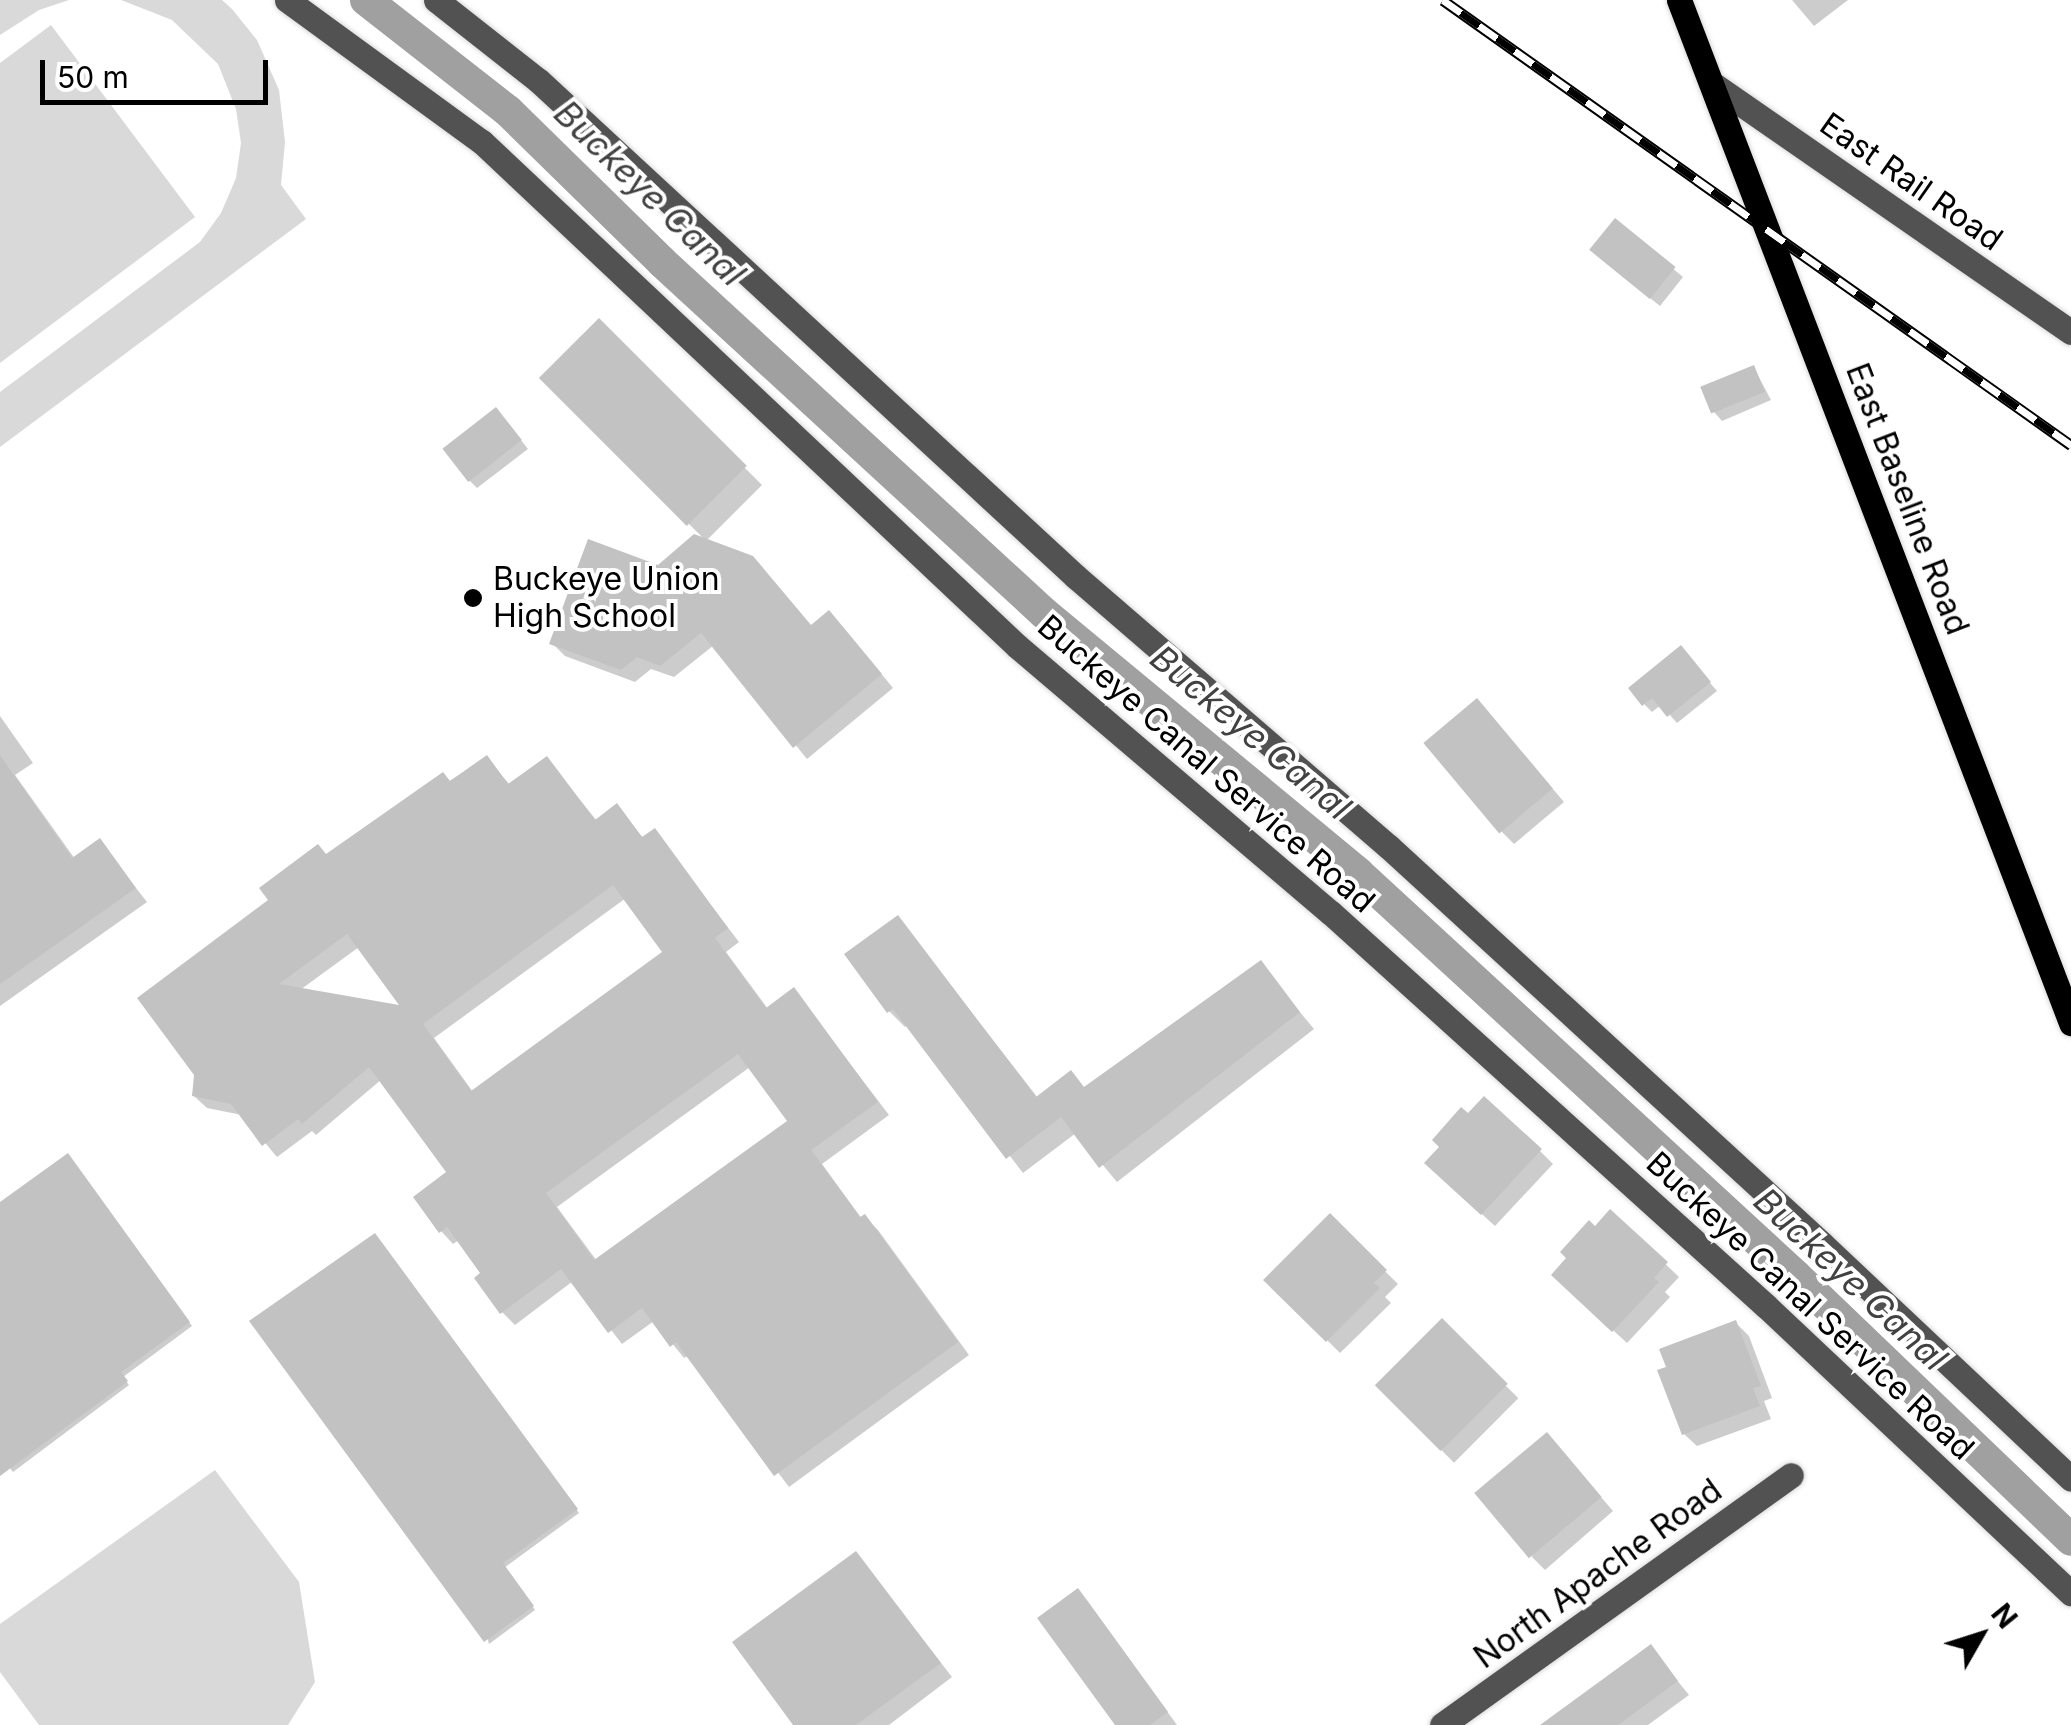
<!DOCTYPE html>
<style>
body{margin:0}
#map{position:relative;width:2071px;height:1725px;overflow:hidden;background:#fff;font-family:Inter,sans-serif}
div>[style]{position:absolute}
[style*='--x']{left:calc(var(--x)*1px);top:calc(var(--y)*1px);width:calc(var(--w)*1px);rotate:calc(var(--a)*1deg)}
.green>*{inset:0;background:#d9d9d9}
.shadow>*{inset:0;background:#0003;transform-origin:0 0}
.canal>*{height:32px;margin:-16px;padding:0 16px;transform-origin:16px;border-radius:16px;background:#a0a0a0}
.building>*{inset:0;background:#c2c2c2;transform-origin:0 0}
.roads{filter:drop-shadow(0 0 2px #dbdbdb) drop-shadow(0 0 2px #dbdbdb)}
.minor>*{height:25px;margin:-12.5px;padding:0 12.5px;transform-origin:12.5px;border-radius:12.5px;background:#525252}
.major>*{height:25px;margin:-12.5px;padding:0 12.5px;transform-origin:12.5px;border-radius:12.5px;background:#000}
.rail>*{height:11px;margin-top:-5.5px;transform-origin:0;background:repeating-linear-gradient(90deg,#fff 0 22px,#000 0 44px);box-sizing:border-box;border-block:2px solid #000}
.dots>*{width:28px;height:28px;translate:-50% -50%;box-sizing:border-box;border:5px solid #fff;border-radius:50%}
span{translate:-50% -50%;white-space:nowrap;text-align:center;line-height:1.15;-webkit-text-stroke:8px #fff;paint-order:stroke}
.street-label{font-size:32px;color:#000}
.poi-label{font-size:32px;color:#000}
.left{translate:0 -50%;text-align:left}
.water-label{font-size:35px;color:#414141;font-style:italic}
.north{position:absolute;left:1931px;top:1585px;width:100px;height:100px;-webkit-text-stroke:8px #fff;paint-order:stroke;rotate:51deg;font-size:28px;font-weight:700;line-height:40px;text-align:center;color:#000}
.north::after{content:'';display:block;margin:auto;width:35px;height:45px;background:#000;clip-path:polygon(50% 0,100% 100%,50% 72%,0 100%)}
.scale{position:absolute;left:40px;top:60px;width:228px;height:45px;box-sizing:border-box;border:5px solid #000;border-top:0;padding-left:12px;font-size:30px;line-height:35px;white-space:nowrap;color:#000;-webkit-text-stroke:8px #fff;paint-order:stroke}
</style>
<div id="map">
<div class="green">
<div style="clip-path:polygon(0 0,69px 0,39px 10px,0 35px)"></div>
<div style="clip-path:polygon(121px 0,222px 0,232px 9px,257px 40px,279px 90px,285px 142px,281px 185px,306px 219px,0 447px,0 392px,200px 242px,221px 213px,236px 178px,241px 143px,236px 109px,218px 64px,172px 20px)"></div>
<div style="clip-path:polygon(51px 25px,195px 217px,0 363px,0 63px)"></div>
<div style="clip-path:polygon(215px 1470px,299px 1582px,315px 1682px,288px 1725px,39px 1725px,0 1672px,0 1624px)"></div>
</div>
<div class="shadow">
<div style="clip-path:polygon(1792px 0,1848px 0,1814px 26px)"></div>
<div style="clip-path:polygon(1615px 221px,1683px 277px,1660px 306px,1600px 258px)"></div>
<div style="clip-path:polygon(599px 322px,762px 485px,706px 541px,812px 628px,842px 626px,893px 688px,807px 759px,714px 645px,674px 677px,651px 669px,635px 682px,565px 656px,552px 643px,705px 540px,543px 378px)"></div>
<div style="clip-path:polygon(1754px 368px,1771px 400px,1722px 421px,1714px 412px)"></div>
<div style="clip-path:polygon(504px 418px,528px 449px,477px 488px,469px 480px)"></div>
<div style="clip-path:polygon(1688px 657px,1717px 691px,1677px 723px,1661px 705px,1652px 712px,1644px 704px)"></div>
<div style="clip-path:polygon(1489px 714px,1564px 802px,1514px 844px,1501px 831px)"></div>
<div style="clip-path:polygon(0 716px,33px 763px,15px 775px,75px 859px,100px 842px,147px 902px,0 1006px)"></div>
<div style="clip-path:polygon(evenodd,487px 758px,510px 785px,547px 759px,597px 821px,617px 807px,644px 839px,654px 831px,739px 942px,726px 952px,768px 1009px,794px 990px,889px 1115px,822px 1164px,862px 1219px,865px 1217px,878px 1230px,969px 1355px,789px 1487px,689px 1355px,684px 1358px,654px 1321px,622px 1344px,573px 1281px,515px 1325px,502px 1312px,484px 1274px,459px 1240px,453px 1244px,441px 1231px,450px 1173px,382px 1079px,316px 1135px,312px 1131px,277px 1157px,242px 1115px,207px 1108px,194px 1096px,327px 856px,487px 758px,626px 898px,666px 952px,473px 1092px,434px 1038px,626px 898px,487px 758px,359px 947px,405px 1009px,300px 990px,359px 947px,487px 758px,750px 1067px,790px 1121px,597px 1261px,557px 1207px,750px 1067px)"></div>
<div style="clip-path:polygon(898px 918px,1038px 1098px,1086px 1089px,1260px 964px,1314px 1029px,1117px 1182px,1076px 1133px,1023px 1173px,908px 1024px,905px 1027px,889px 1011px)"></div>
<div style="clip-path:polygon(1540px 1151px,1553px 1164px,1495px 1226px,1440px 1176px)"></div>
<div style="clip-path:polygon(71px 1160px,192px 1326px,123px 1377px,129px 1385px,13px 1472px,5px 1462px,0 1466px,0 1205px)"></div>
<div style="clip-path:polygon(1611px 1212px,1679px 1277px,1665px 1292px,1670px 1297px,1627px 1343px,1567px 1288px,1595px 1229px)"></div>
<div style="clip-path:polygon(1330px 1217px,1398px 1284px,1385px 1297px,1391px 1303px,1340px 1353px,1267px 1280px)"></div>
<div style="clip-path:polygon(378px 1240px,579px 1513px,504px 1568px,535px 1610px,489px 1644px)"></div>
<div style="left:1442px;top:1322px;width:108px;height:91px;rotate:45deg"></div>
<div style="clip-path:polygon(1736px 1323px,1749px 1336px,1772px 1398px,1764px 1401px,1771px 1419px,1697px 1446px,1684px 1434px)"></div>
<div style="clip-path:polygon(1559px 1448px,1613px 1511px,1545px 1570px,1532px 1557px)"></div>
<div style="clip-path:polygon(856px 1554px,952px 1677px,889px 1725px,796px 1725px)"></div>
<div style="clip-path:polygon(1086px 1599px,1177px 1725px,1118px 1725px)"></div>
<div style="clip-path:polygon(1650px 1647px,1689px 1695px,1648px 1725px,1544px 1725px)"></div>
</div>
<div class="canal">
<div style="--x:366;--y:0;--w:180;--a:38"></div>
<div style="--x:508;--y:111;--w:216;--a:44.4"></div>
<div style="--x:662;--y:262;--w:519;--a:42.58"></div>
<div style="--x:1044;--y:613;--w:408;--a:39.6"></div>
<div style="--x:1358;--y:873;--w:595;--a:42.62"></div>
<div style="--x:1796;--y:1276;--w:381;--a:43.8"></div>
</div>
<div class="building">
<div style="left:1615px;top:218px;width:78px;height:41px;rotate:39deg"></div>
<div style="left:599px;top:318px;width:209px;height:85px;rotate:45deg"></div>
<div style="left:1754px;top:365px;width:29px;height:58px;rotate:68deg"></div>
<div style="left:496px;top:407px;width:42px;height:68px;rotate:52deg"></div>
<div style="clip-path:polygon(694px 534px,753px 556px,811px 625px,829px 610px,882px 674px,793px 748px,701px 633px,660px 666px,637px 657px,621px 670px,549px 644px,588px 539px,658px 565px)"></div>
<div style="clip-path:polygon(1681px 645px,1711px 682px,1667px 717px,1652px 698px,1642px 706px,1628px 688px)"></div>
<div style="left:1477px;top:698px;width:118px;height:70px;rotate:50deg"></div>
<div style="clip-path:polygon(0 755px,72px 858px,100px 838px,136px 888px,0 984px)"></div>
<div style="clip-path:polygon(evenodd,487px 755px,508px 784px,547px 756px,595px 820px,617px 803px,642px 837px,655px 828px,728px 928px,715px 938px,766px 1008px,794px 987px,878px 1102px,811px 1150px,860px 1217px,865px 1214px,958px 1342px,774px 1476px,676px 1342px,670px 1347px,642px 1308px,608px 1333px,561px 1269px,500px 1314px,474px 1278px,480px 1273px,447px 1227px,439px 1233px,413px 1197px,446px 1172px,369px 1067px,302px 1124px,298px 1119px,262px 1146px,231px 1104px,192px 1096px,194px 1075px,137px 998px,268px 900px,259px 888px,318px 844px,326px 854px,443px 772px,450px 781px,487px 755px,613px 885px,662px 952px,471px 1091px,423px 1024px,613px 885px,487px 755px,347px 934px,399px 1005px,279px 984px,347px 934px,487px 755px,738px 1054px,787px 1121px,594px 1260px,546px 1193px,738px 1054px)"></div>
<div style="clip-path:polygon(898px 915px,1036px 1097px,1071px 1070px,1084px 1087px,1261px 960px,1300px 1012px,1099px 1168px,1061px 1117px,1006px 1159px,893px 1009px,887px 1013px,844px 954px)"></div>
<div style="clip-path:polygon(1484px 1096px,1542px 1149px,1481px 1215px,1424px 1163px,1439px 1147px,1432px 1140px,1461px 1107px,1468px 1113px)"></div>
<div style="clip-path:polygon(68px 1153px,190px 1322px,121px 1372px,128px 1381px,0 1476px,0 1202px)"></div>
<div style="clip-path:polygon(1610px 1209px,1668px 1262px,1654px 1278px,1659px 1282px,1612px 1332px,1551px 1275px,1566px 1258px,1560px 1252px,1589px 1220px,1595px 1226px)"></div>
<div style="clip-path:polygon(1330px 1213px,1387px 1270px,1374px 1283px,1380px 1288px,1326px 1342px,1263px 1280px)"></div>
<div style="clip-path:polygon(375px 1233px,578px 1509px,503px 1563px,534px 1606px,484px 1642px,249px 1321px)"></div>
<div style="left:1442px;top:1318px;width:93px;height:95px;rotate:45deg"></div>
<div style="clip-path:polygon(1736px 1320px,1761px 1386px,1753px 1388px,1760px 1406px,1682px 1435px,1657px 1370px,1666px 1367px,1659px 1349px)"></div>
<div style="left:1547px;top:1432px;width:85px;height:95px;rotate:50deg"></div>
<div style="clip-path:polygon(856px 1551px,941px 1663px,856px 1725px,793px 1725px,732px 1642px)"></div>
<div style="clip-path:polygon(1078px 1588px,1168px 1712px,1150px 1725px,1115px 1725px,1037px 1618px)"></div>
<div style="clip-path:polygon(1651px 1644px,1678px 1681px,1618px 1725px,1540px 1725px)"></div>
</div>
<div class="roads">
<div class="minor">
<div style="--x:287;--y:0;--w:241;--a:36.1"></div>
<div style="--x:482;--y:142;--w:735;--a:43.29"></div>
<div style="--x:1017;--y:646;--w:412;--a:40.4"></div>
<div style="--x:1331;--y:913;--w:586;--a:42.1"></div>
<div style="--x:1766;--y:1306;--w:419;--a:43.3"></div>
<div style="--x:436;--y:0;--w:131;--a:38.2"></div>
<div style="--x:539;--y:81;--w:730;--a:42.72"></div>
<div style="--x:1075;--y:576;--w:415;--a:40.8"></div>
<div style="--x:1389;--y:847;--w:587;--a:42.52"></div>
<div style="--x:1822;--y:1244;--w:342;--a:43.3"></div>
<div style="--x:1714;--y:85;--w:434;--a:34.7"></div>
<div style="--x:1442;--y:1725;--w:429;--a:-35.6"></div>
</div>
<div class="major">
<div style="--x:1679;--y:0;--w:1096;--a:69.03"></div>
</div>
</div>
<div class="rail">
<div style="--x:1443;--y:0;--w:770;--a:35.32"></div>
</div>
<div class="dots">
<div style="left:473px;top:598px;background:#000"></div>
</div>
<div class="street-label">
<span style="left:1911px;top:182px;rotate:35deg">East Rail Road</span>
<span style="left:1907px;top:499px;rotate:69deg">East Baseline Road</span>
<span style="left:1206px;top:764px;rotate:41deg">Buckeye Canal Service Road</span>
<span style="left:1810px;top:1306px;rotate:43deg">Buckeye Canal Service Road</span>
<span style="left:1598px;top:1574px;rotate:-36deg">North Apache Road</span>
</div>
<div class="poi-label">
<span class="left" style="left:493px;top:598px">Buckeye Union<br>High School</span>
</div>
<div class="water-label">
<span style="left:650px;top:193px;rotate:44deg">Buckeye Canal</span>
<span style="left:1251px;top:732px;rotate:40deg">Buckeye Canal</span>
<span style="left:1851px;top:1279px;rotate:43deg">Buckeye Canal</span>
</div>
<div class="north">N</div>
<div class="scale">50 m</div>
</div>
